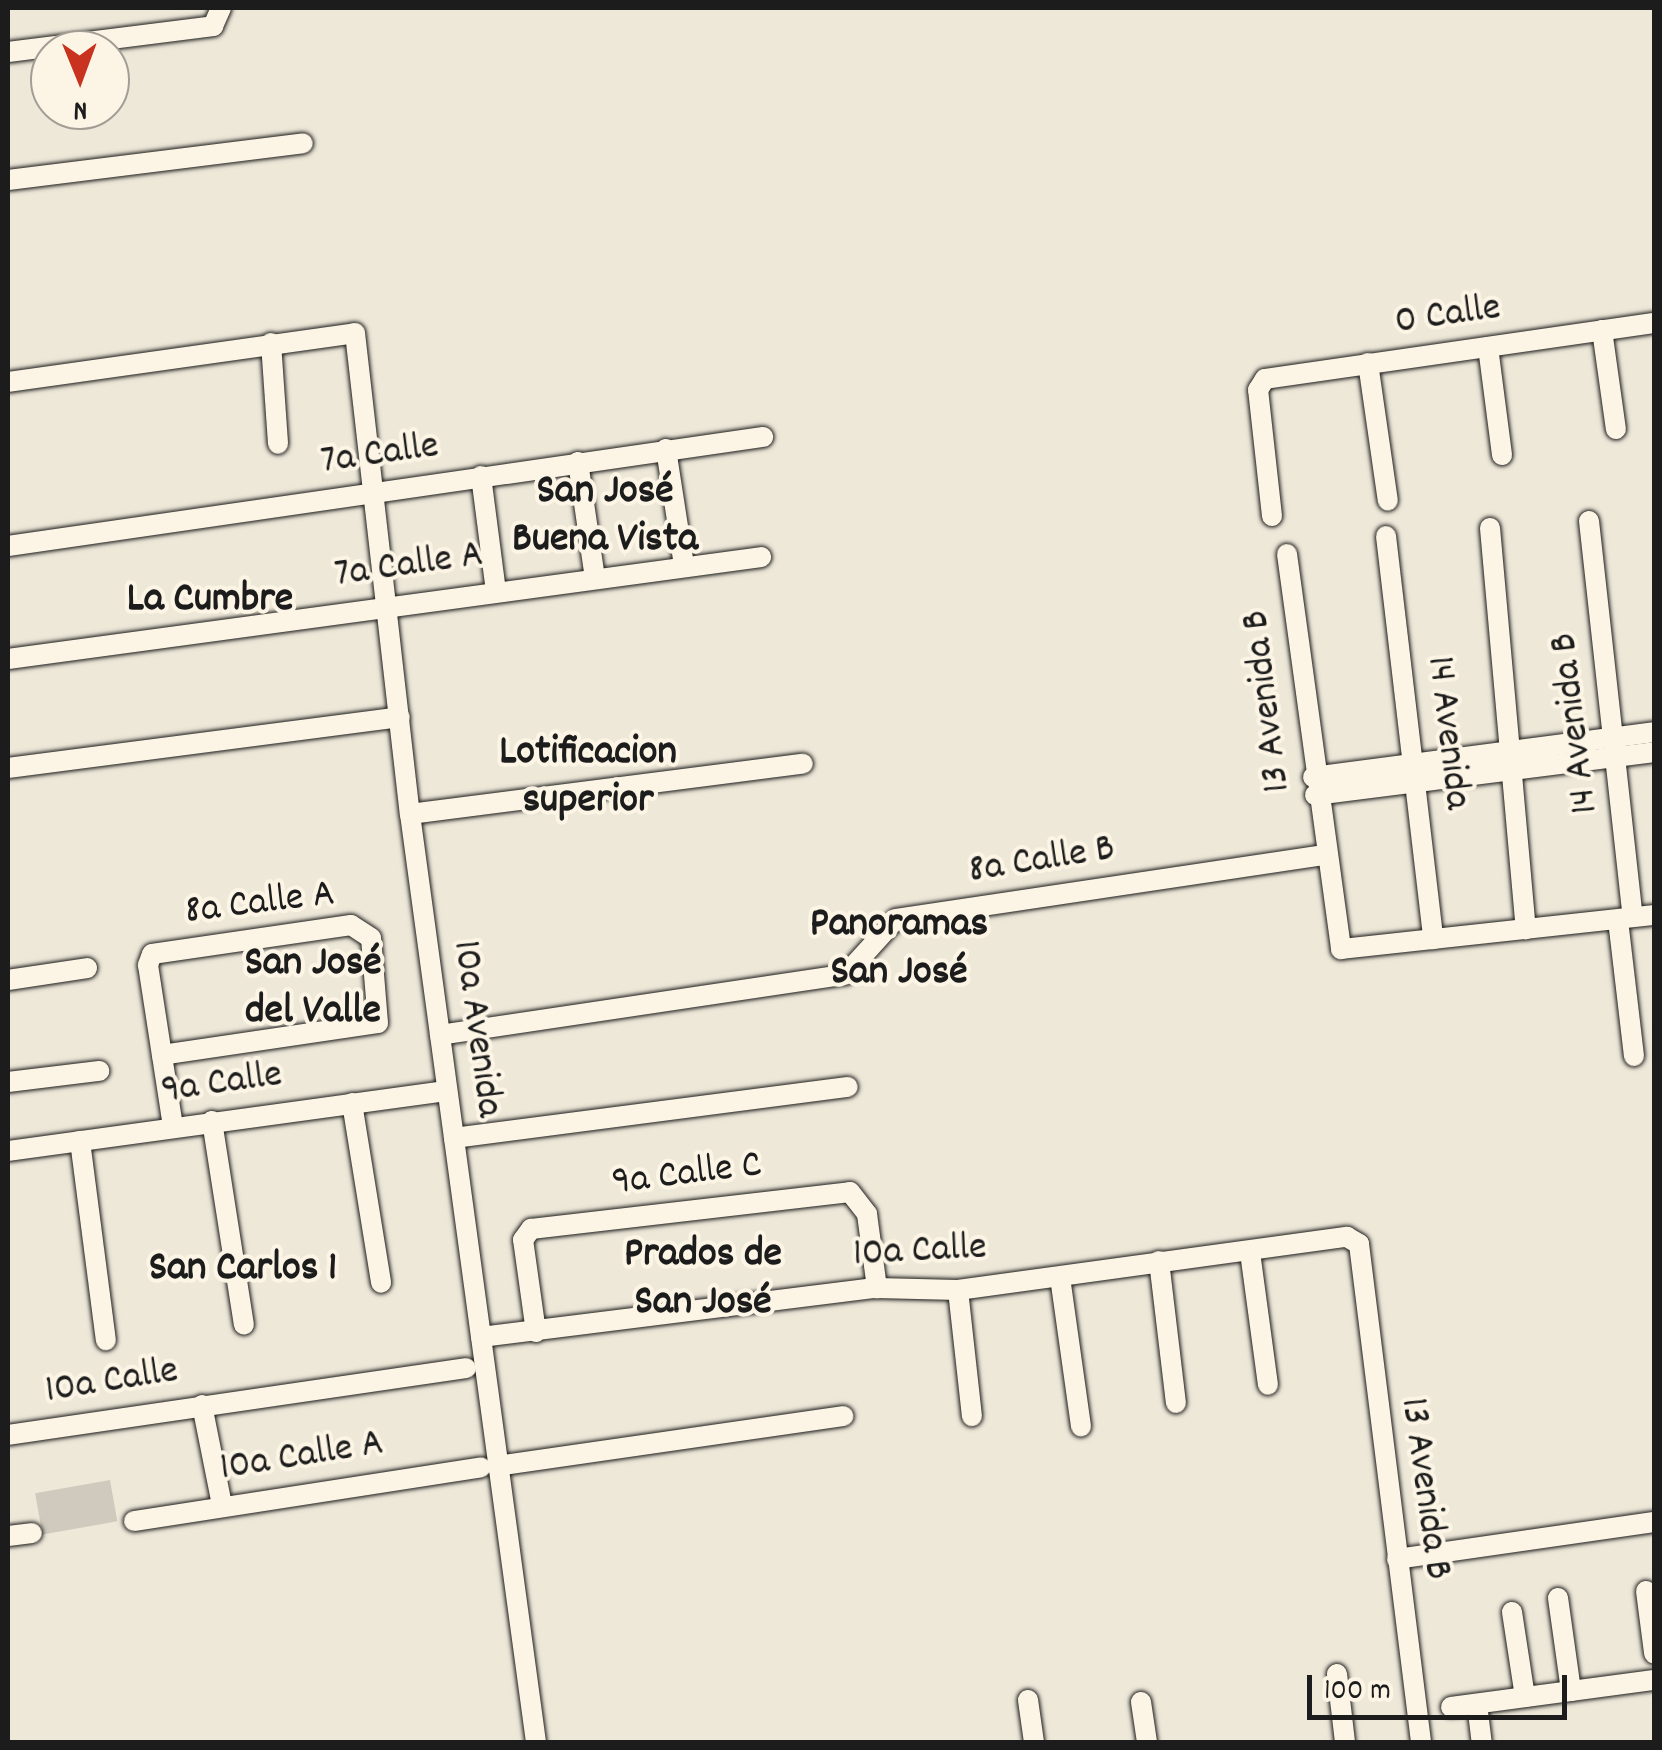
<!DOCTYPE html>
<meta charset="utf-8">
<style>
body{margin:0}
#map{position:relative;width:1662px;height:1750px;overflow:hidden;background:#eee8d9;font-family:Dekko,sans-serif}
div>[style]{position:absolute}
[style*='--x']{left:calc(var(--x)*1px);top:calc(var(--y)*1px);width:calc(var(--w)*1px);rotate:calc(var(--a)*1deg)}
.green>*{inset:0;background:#cfcabd;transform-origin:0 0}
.roads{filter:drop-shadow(0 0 2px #1c1c1c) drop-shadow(0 0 2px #1c1c1c)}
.street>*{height:20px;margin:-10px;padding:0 10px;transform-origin:10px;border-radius:10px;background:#fcf5e5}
span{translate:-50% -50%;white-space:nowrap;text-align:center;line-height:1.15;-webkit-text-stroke:8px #fcf5e5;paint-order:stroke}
.street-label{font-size:40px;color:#1c1c1c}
.neighbourhood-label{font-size:42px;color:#1c1c1c;font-weight:700}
.frame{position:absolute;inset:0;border:10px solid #1c1c1c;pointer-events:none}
.north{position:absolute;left:30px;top:30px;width:100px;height:100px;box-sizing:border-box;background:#fcf5e5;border:2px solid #a29e95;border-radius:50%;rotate:179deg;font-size:28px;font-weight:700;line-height:40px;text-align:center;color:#1c1c1c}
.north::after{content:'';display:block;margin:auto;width:35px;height:45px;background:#c8321e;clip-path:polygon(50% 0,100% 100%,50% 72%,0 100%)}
.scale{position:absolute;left:1307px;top:1675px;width:260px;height:45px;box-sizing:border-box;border:5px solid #1c1c1c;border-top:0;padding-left:12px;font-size:30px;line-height:35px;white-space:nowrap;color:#1c1c1c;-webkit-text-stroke:8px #fcf5e5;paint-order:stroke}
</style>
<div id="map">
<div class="green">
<div style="left:110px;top:1480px;width:42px;height:76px;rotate:80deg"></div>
</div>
<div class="roads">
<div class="street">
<div style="--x:8;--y:52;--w:207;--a:-7.2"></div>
<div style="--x:213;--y:26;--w:20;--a:-66"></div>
<div style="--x:8;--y:180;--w:297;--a:-7.1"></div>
<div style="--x:1602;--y:330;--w:100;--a:82"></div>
<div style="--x:271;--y:343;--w:101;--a:86"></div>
<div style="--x:1488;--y:347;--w:109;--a:82.6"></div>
<div style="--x:1368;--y:363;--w:139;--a:81.8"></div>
<div style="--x:8;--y:382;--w:350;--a:-8"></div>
<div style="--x:355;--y:333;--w:484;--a:83.5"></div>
<div style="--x:410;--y:814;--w:937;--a:82.27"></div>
<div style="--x:666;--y:449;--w:117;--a:81.2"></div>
<div style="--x:578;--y:462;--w:118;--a:81.7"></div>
<div style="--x:481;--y:476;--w:116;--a:82.6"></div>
<div style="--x:1272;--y:516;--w:127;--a:-96.3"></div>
<div style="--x:1258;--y:390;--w:13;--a:-58"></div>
<div style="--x:1265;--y:379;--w:393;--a:-8.2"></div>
<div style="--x:1589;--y:521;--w:398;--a:83.7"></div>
<div style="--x:1490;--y:528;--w:403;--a:84.9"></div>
<div style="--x:1386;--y:536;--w:406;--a:83.3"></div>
<div style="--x:8;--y:546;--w:763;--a:-8.22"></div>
<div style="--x:1287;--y:554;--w:399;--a:82.2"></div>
<div style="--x:1341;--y:949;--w:315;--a:-6.2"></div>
<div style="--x:8;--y:659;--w:760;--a:-7.71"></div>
<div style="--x:8;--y:768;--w:395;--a:-7.4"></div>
<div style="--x:1313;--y:777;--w:344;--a:-7.5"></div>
<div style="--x:1315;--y:795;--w:342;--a:-7.2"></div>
<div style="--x:410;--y:814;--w:396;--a:-7.3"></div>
<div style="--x:1618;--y:920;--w:137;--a:83.3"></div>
<div style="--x:8;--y:980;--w:80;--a:-8.6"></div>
<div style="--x:440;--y:1035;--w:411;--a:-8.5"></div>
<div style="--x:846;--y:974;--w:74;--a:-47.7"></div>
<div style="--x:896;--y:919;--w:432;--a:-8.5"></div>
<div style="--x:162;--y:1055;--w:218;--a:-8.4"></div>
<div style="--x:378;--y:1023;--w:85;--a:-94.7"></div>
<div style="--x:371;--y:938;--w:24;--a:-147"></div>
<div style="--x:351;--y:925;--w:201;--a:171.7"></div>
<div style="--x:152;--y:954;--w:12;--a:110"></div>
<div style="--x:148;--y:965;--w:164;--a:81.2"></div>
<div style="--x:8;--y:1082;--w:92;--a:-6.9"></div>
<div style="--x:352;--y:1103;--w:182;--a:80.8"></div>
<div style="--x:212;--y:1121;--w:206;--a:81.1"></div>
<div style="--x:454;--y:1138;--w:397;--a:-7.4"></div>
<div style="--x:80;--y:1141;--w:201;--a:82.6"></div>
<div style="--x:8;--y:1151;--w:443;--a:-7.8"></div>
<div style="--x:1250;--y:1252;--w:134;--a:82.3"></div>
<div style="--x:1159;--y:1261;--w:143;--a:83.2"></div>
<div style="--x:1060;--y:1277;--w:151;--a:82"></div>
<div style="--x:958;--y:1290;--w:127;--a:83.7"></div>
<div style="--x:536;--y:1332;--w:93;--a:-98"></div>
<div style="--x:523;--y:1240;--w:14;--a:-54"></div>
<div style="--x:531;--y:1229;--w:321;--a:-6.6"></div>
<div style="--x:850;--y:1192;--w:28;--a:52"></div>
<div style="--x:867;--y:1214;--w:75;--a:82.3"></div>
<div style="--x:481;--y:1337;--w:399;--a:-7.1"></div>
<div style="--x:877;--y:1288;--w:81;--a:1.4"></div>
<div style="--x:958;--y:1290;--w:393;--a:-7.8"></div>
<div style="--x:1347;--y:1237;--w:14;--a:30"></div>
<div style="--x:1359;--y:1244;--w:502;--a:82.9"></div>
<div style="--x:202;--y:1405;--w:102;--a:78.7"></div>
<div style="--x:8;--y:1435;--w:463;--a:-8.3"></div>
<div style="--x:497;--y:1466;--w:350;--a:-8.2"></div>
<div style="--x:134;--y:1521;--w:351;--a:-8.8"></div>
<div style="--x:8;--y:1536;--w:24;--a:-7"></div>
<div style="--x:1397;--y:1559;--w:260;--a:-8.2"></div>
<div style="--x:1646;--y:1591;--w:63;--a:82.6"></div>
<div style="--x:1558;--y:1598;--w:94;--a:82"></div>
<div style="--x:1512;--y:1612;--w:86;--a:81.3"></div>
<div style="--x:1337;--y:1674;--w:68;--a:83.3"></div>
<div style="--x:1028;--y:1700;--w:42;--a:81.9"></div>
<div style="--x:1141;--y:1702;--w:40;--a:81.5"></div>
<div style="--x:1477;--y:1704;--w:38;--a:83"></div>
<div style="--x:1451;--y:1707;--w:205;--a:-7.6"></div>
</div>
</div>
<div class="street-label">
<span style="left:1448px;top:317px;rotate:-8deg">0 Calle</span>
<span style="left:380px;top:456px;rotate:-8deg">7a Calle</span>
<span style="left:409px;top:567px;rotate:-8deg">7a Calle A</span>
<span style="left:1269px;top:701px;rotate:-97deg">13 Avenida B</span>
<span style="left:1577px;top:723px;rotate:-97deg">14 Avenida B</span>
<span style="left:1446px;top:733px;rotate:83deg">14 Avenida</span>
<span style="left:1042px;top:862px;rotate:-9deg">8a Calle B</span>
<span style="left:260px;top:905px;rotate:-7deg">8a Calle A</span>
<span style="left:475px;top:1029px;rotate:82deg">10a Avenida</span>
<span style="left:222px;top:1085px;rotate:-8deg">9a Calle</span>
<span style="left:687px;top:1176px;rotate:-7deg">9a Calle C</span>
<span style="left:920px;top:1253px;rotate:-3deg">10a Calle</span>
<span style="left:112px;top:1383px;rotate:-9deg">10a Calle</span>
<span style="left:302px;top:1458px;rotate:-9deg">10a Calle A</span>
<span style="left:1423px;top:1489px;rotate:82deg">13 Avenida B</span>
</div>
<div class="neighbourhood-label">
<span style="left:605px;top:517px">San José<br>Buena Vista</span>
<span style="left:210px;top:601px">La Cumbre</span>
<span style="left:588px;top:778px">Lotificacion<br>superior</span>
<span style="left:899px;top:950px">Panoramas<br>San José</span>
<span style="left:313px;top:989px">San José<br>del Valle</span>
<span style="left:703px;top:1280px">Prados de<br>San José</span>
<span style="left:243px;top:1270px">San Carlos 1</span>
</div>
<div class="frame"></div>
<div class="north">N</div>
<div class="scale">100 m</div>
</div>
